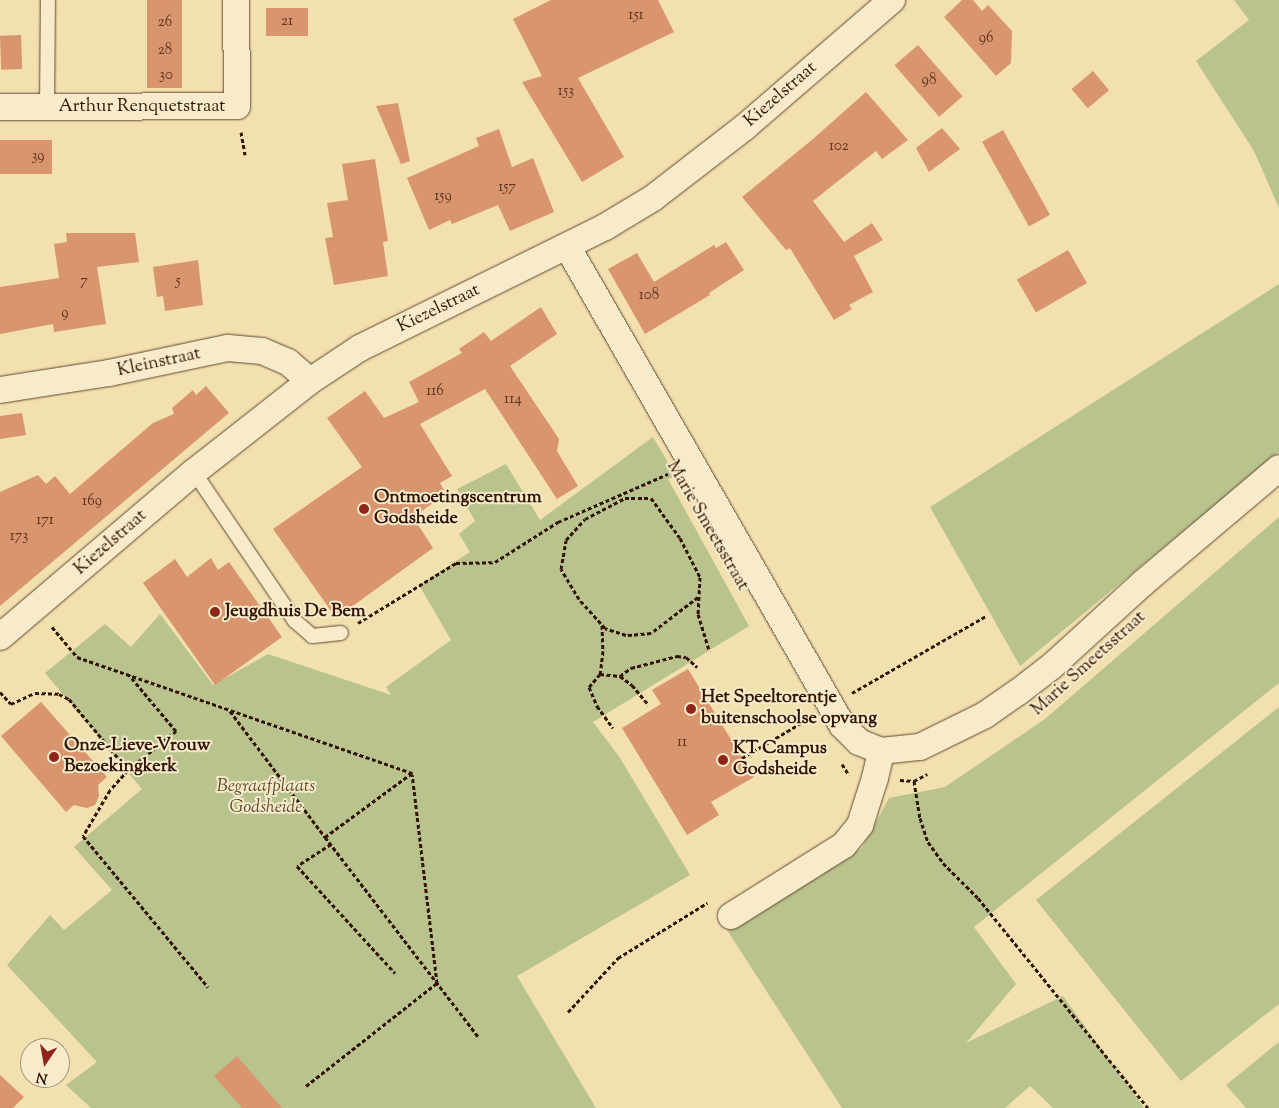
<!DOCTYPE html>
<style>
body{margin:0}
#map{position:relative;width:1279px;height:1108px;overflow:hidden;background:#f3e0af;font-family:"Sorts Mill Goudy",serif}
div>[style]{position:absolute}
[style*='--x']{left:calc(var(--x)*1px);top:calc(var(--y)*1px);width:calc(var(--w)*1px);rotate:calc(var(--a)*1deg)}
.green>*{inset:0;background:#b8c38d}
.building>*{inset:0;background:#d8956e;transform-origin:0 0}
.path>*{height:3px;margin-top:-1.5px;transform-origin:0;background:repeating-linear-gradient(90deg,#331404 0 4px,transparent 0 6.5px)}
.roads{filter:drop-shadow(0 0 1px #63472f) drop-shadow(0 0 1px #63472f)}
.lane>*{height:14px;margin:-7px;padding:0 7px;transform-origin:7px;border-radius:7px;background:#f7ebcb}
.street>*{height:26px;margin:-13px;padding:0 13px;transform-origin:13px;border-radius:13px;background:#f7ebcb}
.dots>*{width:14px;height:14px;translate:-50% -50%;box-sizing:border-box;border:2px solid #f7ebcb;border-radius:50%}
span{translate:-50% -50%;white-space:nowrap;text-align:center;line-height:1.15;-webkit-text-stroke:4px #f7ebcb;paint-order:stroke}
.number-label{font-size:15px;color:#5c341e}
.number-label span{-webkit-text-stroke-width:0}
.street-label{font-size:18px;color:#331404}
.poi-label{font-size:18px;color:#331404;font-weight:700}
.left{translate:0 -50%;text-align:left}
.park-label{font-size:18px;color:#5b492d;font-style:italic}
.north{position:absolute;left:20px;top:1038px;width:50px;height:50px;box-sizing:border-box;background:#f7ebcb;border:1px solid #a9957b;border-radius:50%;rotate:192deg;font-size:14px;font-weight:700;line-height:20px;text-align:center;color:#331404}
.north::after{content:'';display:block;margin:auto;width:18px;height:22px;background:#8f2418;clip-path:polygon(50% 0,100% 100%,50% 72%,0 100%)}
</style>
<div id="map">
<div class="green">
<div style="clip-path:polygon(1234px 0,1279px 0,1279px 208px,1254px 151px,1196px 61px,1249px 20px)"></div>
<div style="clip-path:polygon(1279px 284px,1279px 452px,1020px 666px,930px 507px)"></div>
<div style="clip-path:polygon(653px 437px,676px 476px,668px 479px,749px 626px,593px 722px,620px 758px,690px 875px,517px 976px,596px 1108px,91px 1108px,66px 1085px,97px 1062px,7px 965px,50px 915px,64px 930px,112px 890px,74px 847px,142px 789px,45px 673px,105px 624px,131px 647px,160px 614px,213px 685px,268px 654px,391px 695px,386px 687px,451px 640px,419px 585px,470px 552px,459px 534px,475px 521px,457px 489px,506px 464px,540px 520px)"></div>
<div style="clip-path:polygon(1279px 517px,1279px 683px,974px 927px,1016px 984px,966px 1043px,1063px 996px,1144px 1108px,1053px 1108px,1030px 1086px,1005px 1108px,842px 1108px,727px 930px,862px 848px,889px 798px,945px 787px,1045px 719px)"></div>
<div style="clip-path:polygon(1279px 707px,1279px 1004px,1181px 1081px,1036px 900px)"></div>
<div style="clip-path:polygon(1279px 1042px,1279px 1108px,1246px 1108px,1226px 1085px)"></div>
</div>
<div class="building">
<div style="left:147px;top:0;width:35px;height:88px"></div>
<div style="clip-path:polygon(551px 0,658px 0,674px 32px,578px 78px,624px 157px,582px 182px,522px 82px,542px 76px,513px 19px)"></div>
<div style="clip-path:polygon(962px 0,973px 0,982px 11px,988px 5px,1012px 31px,1011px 63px,996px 76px,944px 17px)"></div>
<div style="left:266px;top:8px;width:42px;height:28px"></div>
<div style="left:21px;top:35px;width:34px;height:21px;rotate:88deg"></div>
<div style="left:918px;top:45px;width:68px;height:31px;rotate:49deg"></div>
<div style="left:1093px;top:71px;width:25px;height:28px;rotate:50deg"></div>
<div style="clip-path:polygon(866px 92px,908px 140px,882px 159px,876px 151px,813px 201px,844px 242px,872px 223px,883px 240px,854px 256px,873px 292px,849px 305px,852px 309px,834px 320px,790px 248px,786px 250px,742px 197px,813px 139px)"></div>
<div style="clip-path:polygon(398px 103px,410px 161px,401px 164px,376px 106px)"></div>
<div style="clip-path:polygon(942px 128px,960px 149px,929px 172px,916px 148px)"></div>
<div style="clip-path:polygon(499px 129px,512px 167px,533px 158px,554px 212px,510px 231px,498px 205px,452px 224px,450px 220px,429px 230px,407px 178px,479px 146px,476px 138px)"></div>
<div style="left:1003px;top:130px;width:97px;height:24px;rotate:61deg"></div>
<div style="left:0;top:140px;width:52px;height:34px"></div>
<div style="clip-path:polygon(375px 159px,388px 241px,383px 242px,388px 276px,334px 285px,325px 238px,333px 237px,327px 203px,348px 200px,342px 164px)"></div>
<div style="clip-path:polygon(66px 233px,135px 233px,139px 262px,97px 267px,106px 324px,54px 332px,53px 324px,0 334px,0 287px,59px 278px,54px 244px,67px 242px)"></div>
<div style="clip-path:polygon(726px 242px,744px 270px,709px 293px,710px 295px,645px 334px,608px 269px,637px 253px,654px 282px,714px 245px,716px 248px)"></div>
<div style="left:1068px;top:250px;width:38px;height:59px;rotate:60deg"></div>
<div style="clip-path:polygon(198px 260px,203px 305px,165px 311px,163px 296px,157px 297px,153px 267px)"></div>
<div style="clip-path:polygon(541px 307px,557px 334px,510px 366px,559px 439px,557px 451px,578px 486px,557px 499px,485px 389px,420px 424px,452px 476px,440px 483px,446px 494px,413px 517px,433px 548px,336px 618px,273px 529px,362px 467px,327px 418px,365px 391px,384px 418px,419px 402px,409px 382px,462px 353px,459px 349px,484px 332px,491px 341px)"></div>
<div style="clip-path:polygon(206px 386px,229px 413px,0 606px,0 492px,38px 475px,46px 484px,55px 476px,70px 494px,153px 423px,174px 414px,172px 408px,193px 390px,196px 395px)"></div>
<div style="clip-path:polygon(22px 413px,26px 435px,0 439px,0 416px)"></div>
<div style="clip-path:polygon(211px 558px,218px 570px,229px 562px,282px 637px,215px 685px,143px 583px,175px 559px,187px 577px)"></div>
<div style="clip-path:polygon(688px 669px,754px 777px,711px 802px,719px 815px,687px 835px,622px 728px,661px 704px,652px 690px)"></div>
<div style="clip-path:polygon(41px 702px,107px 777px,98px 785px,99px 796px,95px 805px,87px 808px,74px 805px,66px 812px,1px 736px)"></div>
<div style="clip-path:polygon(237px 1056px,282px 1108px,242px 1108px,214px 1076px)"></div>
<div style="clip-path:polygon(0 1075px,24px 1097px,13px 1108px,0 1108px)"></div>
</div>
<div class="path">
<div style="--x:241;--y:132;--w:23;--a:80"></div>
<div style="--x:698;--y:597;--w:59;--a:142.5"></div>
<div style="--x:651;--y:633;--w:25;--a:175"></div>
<div style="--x:626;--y:635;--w:22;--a:-162"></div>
<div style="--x:605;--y:628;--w:39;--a:-132"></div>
<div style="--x:579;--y:599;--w:35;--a:-121"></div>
<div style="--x:561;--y:569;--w:29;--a:-80"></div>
<div style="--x:566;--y:540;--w:28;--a:-48"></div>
<div style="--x:585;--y:519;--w:45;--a:-27.7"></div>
<div style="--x:625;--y:498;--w:26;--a:0"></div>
<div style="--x:651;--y:498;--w:49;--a:54.1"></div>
<div style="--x:680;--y:538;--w:44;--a:62.9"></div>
<div style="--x:700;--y:577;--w:37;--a:93"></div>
<div style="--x:698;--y:614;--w:39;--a:73"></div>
<div style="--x:358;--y:623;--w:115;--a:-31.5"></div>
<div style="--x:456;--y:563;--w:39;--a:-1"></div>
<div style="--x:495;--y:562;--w:75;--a:-32.4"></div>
<div style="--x:558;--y:522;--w:120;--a:-23.6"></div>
<div style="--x:602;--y:625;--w:26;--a:88"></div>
<div style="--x:603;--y:651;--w:23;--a:97"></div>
<div style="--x:600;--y:674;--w:20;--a:6"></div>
<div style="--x:620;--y:676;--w:15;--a:37"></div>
<div style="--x:632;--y:685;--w:26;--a:50"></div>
<div style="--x:52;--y:627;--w:39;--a:50"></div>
<div style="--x:77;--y:657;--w:355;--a:19.1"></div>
<div style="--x:412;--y:773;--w:108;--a:143.7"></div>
<div style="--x:325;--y:837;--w:253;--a:52.5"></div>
<div style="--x:600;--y:674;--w:17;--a:130"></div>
<div style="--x:589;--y:687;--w:21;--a:67"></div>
<div style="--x:597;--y:706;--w:27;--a:54"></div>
<div style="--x:620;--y:676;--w:14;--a:-36"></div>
<div style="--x:631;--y:668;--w:48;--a:-14.6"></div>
<div style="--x:677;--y:656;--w:9;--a:6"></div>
<div style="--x:686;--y:657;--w:15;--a:42"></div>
<div style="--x:0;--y:692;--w:16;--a:47"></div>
<div style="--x:11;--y:704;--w:26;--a:-25"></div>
<div style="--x:35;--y:693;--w:24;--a:2"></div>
<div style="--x:59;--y:694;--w:11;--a:27"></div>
<div style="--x:69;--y:699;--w:92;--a:50.3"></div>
<div style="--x:128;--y:770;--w:27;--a:132"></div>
<div style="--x:110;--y:790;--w:53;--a:120.4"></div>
<div style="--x:83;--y:836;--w:196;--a:50.4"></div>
<div style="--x:852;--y:693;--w:155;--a:-29.9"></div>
<div style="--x:230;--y:711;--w:158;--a:53"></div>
<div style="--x:742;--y:758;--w:77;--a:-30.6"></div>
<div style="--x:842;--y:764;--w:13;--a:58"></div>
<div style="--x:128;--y:770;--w:62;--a:-39.1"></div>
<div style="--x:176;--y:731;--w:73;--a:-130"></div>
<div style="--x:900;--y:780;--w:14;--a:4"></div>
<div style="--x:914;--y:781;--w:15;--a:-28"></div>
<div style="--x:914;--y:781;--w:37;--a:81"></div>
<div style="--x:920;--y:818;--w:25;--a:72"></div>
<div style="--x:928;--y:842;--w:26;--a:54"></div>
<div style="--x:943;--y:863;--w:49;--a:45"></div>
<div style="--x:978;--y:898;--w:270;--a:51"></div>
<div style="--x:331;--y:844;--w:40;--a:147.1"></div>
<div style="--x:297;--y:866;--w:145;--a:47.5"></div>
<div style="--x:568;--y:1012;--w:74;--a:-47.2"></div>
<div style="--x:618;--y:958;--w:105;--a:-31.7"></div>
<div style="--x:306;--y:1086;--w:167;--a:-38.2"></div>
<div style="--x:437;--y:983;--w:210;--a:-96.8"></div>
</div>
<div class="roads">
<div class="lane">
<div style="--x:47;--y:107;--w:107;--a:-89.5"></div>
<div style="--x:194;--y:472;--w:180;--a:55.9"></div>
<div style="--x:295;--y:621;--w:23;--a:41"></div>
<div style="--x:312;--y:636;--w:29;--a:-6"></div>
</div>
<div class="street">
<div style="--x:0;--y:107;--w:237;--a:-0.2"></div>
<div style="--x:237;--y:106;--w:106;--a:-90.5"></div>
<div style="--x:567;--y:246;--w:552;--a:60.14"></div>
<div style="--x:842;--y:725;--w:24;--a:45"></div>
<div style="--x:859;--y:742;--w:24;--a:22"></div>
<div style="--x:881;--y:751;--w:39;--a:-6"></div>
<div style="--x:920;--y:747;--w:72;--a:-26.2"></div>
<div style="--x:985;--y:715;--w:39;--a:-35"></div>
<div style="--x:1017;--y:693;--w:44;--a:-37.6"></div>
<div style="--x:1052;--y:666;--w:123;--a:-42.4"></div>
<div style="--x:1143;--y:583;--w:178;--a:-40.2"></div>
<div style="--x:0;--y:390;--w:110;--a:-8.9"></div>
<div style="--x:109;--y:373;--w:122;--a:-11.9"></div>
<div style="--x:228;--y:348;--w:34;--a:5"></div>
<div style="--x:262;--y:351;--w:28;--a:23"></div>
<div style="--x:288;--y:362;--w:29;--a:41"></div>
<div style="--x:0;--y:637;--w:255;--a:-40.4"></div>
<div style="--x:194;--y:472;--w:147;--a:-38.1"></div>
<div style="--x:310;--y:381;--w:60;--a:-33.4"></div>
<div style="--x:360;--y:348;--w:273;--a:-26.3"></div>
<div style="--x:605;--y:227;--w:56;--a:-31.1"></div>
<div style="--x:653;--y:198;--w:118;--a:-37.7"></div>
<div style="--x:746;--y:126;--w:193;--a:-40.8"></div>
<div style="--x:731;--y:916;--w:133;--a:-32.1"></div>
<div style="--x:844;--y:845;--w:26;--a:-51"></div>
<div style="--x:860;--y:825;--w:49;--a:-72.3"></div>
<div style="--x:875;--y:778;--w:28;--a:-77"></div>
</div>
</div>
<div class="dots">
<div style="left:364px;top:509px;background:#8f2418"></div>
<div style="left:215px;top:612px;background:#8f2418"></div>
<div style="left:691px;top:709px;background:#8f2418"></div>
<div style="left:54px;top:757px;background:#8f2418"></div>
<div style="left:723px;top:760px;background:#8f2418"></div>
</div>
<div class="number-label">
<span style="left:636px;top:16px">151</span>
<span style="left:287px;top:22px">21</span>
<span style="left:165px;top:23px">26</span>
<span style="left:986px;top:39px">96</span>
<span style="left:165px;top:51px">28</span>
<span style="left:166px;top:76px">30</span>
<span style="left:929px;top:81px">98</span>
<span style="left:566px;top:92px">153</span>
<span style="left:839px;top:147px">102</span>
<span style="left:38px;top:157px">39</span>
<span style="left:507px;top:188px">157</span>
<span style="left:443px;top:197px">159</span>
<span style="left:84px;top:282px">7</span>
<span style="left:178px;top:282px">5</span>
<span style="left:649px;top:296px">108</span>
<span style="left:65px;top:314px">9</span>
<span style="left:435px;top:392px">116</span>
<span style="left:513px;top:400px">114</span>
<span style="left:92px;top:502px">169</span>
<span style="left:45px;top:521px">171</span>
<span style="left:19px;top:537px">173</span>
<span style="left:682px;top:743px">11</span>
</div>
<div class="street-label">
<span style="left:781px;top:95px;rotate:-41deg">Kiezelstraat</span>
<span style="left:142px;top:107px">Arthur Renquetstraat</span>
<span style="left:439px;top:309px;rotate:-26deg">Kiezelstraat</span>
<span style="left:159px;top:363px;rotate:-12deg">Kleinstraat</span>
<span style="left:707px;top:526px;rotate:60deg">Marie Smeetsstraat</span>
<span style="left:111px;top:543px;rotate:-41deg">Kiezelstraat</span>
<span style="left:1089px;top:664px;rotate:-42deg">Marie Smeetsstraat</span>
</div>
<div class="poi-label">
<span class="left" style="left:374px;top:509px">Ontmoetingscentrum<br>Godsheide</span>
<span class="left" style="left:225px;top:612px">Jeugdhuis De Bem</span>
<span class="left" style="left:701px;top:709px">Het Speeltorentje<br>buitenschoolse opvang</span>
<span class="left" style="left:64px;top:757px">Onze-Lieve-Vrouw<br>Bezoekingkerk</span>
<span class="left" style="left:733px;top:760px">KT Campus<br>Godsheide</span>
</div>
<div class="park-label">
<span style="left:266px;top:798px">Begraafplaats<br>Godsheide</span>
</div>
<div class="north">N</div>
</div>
